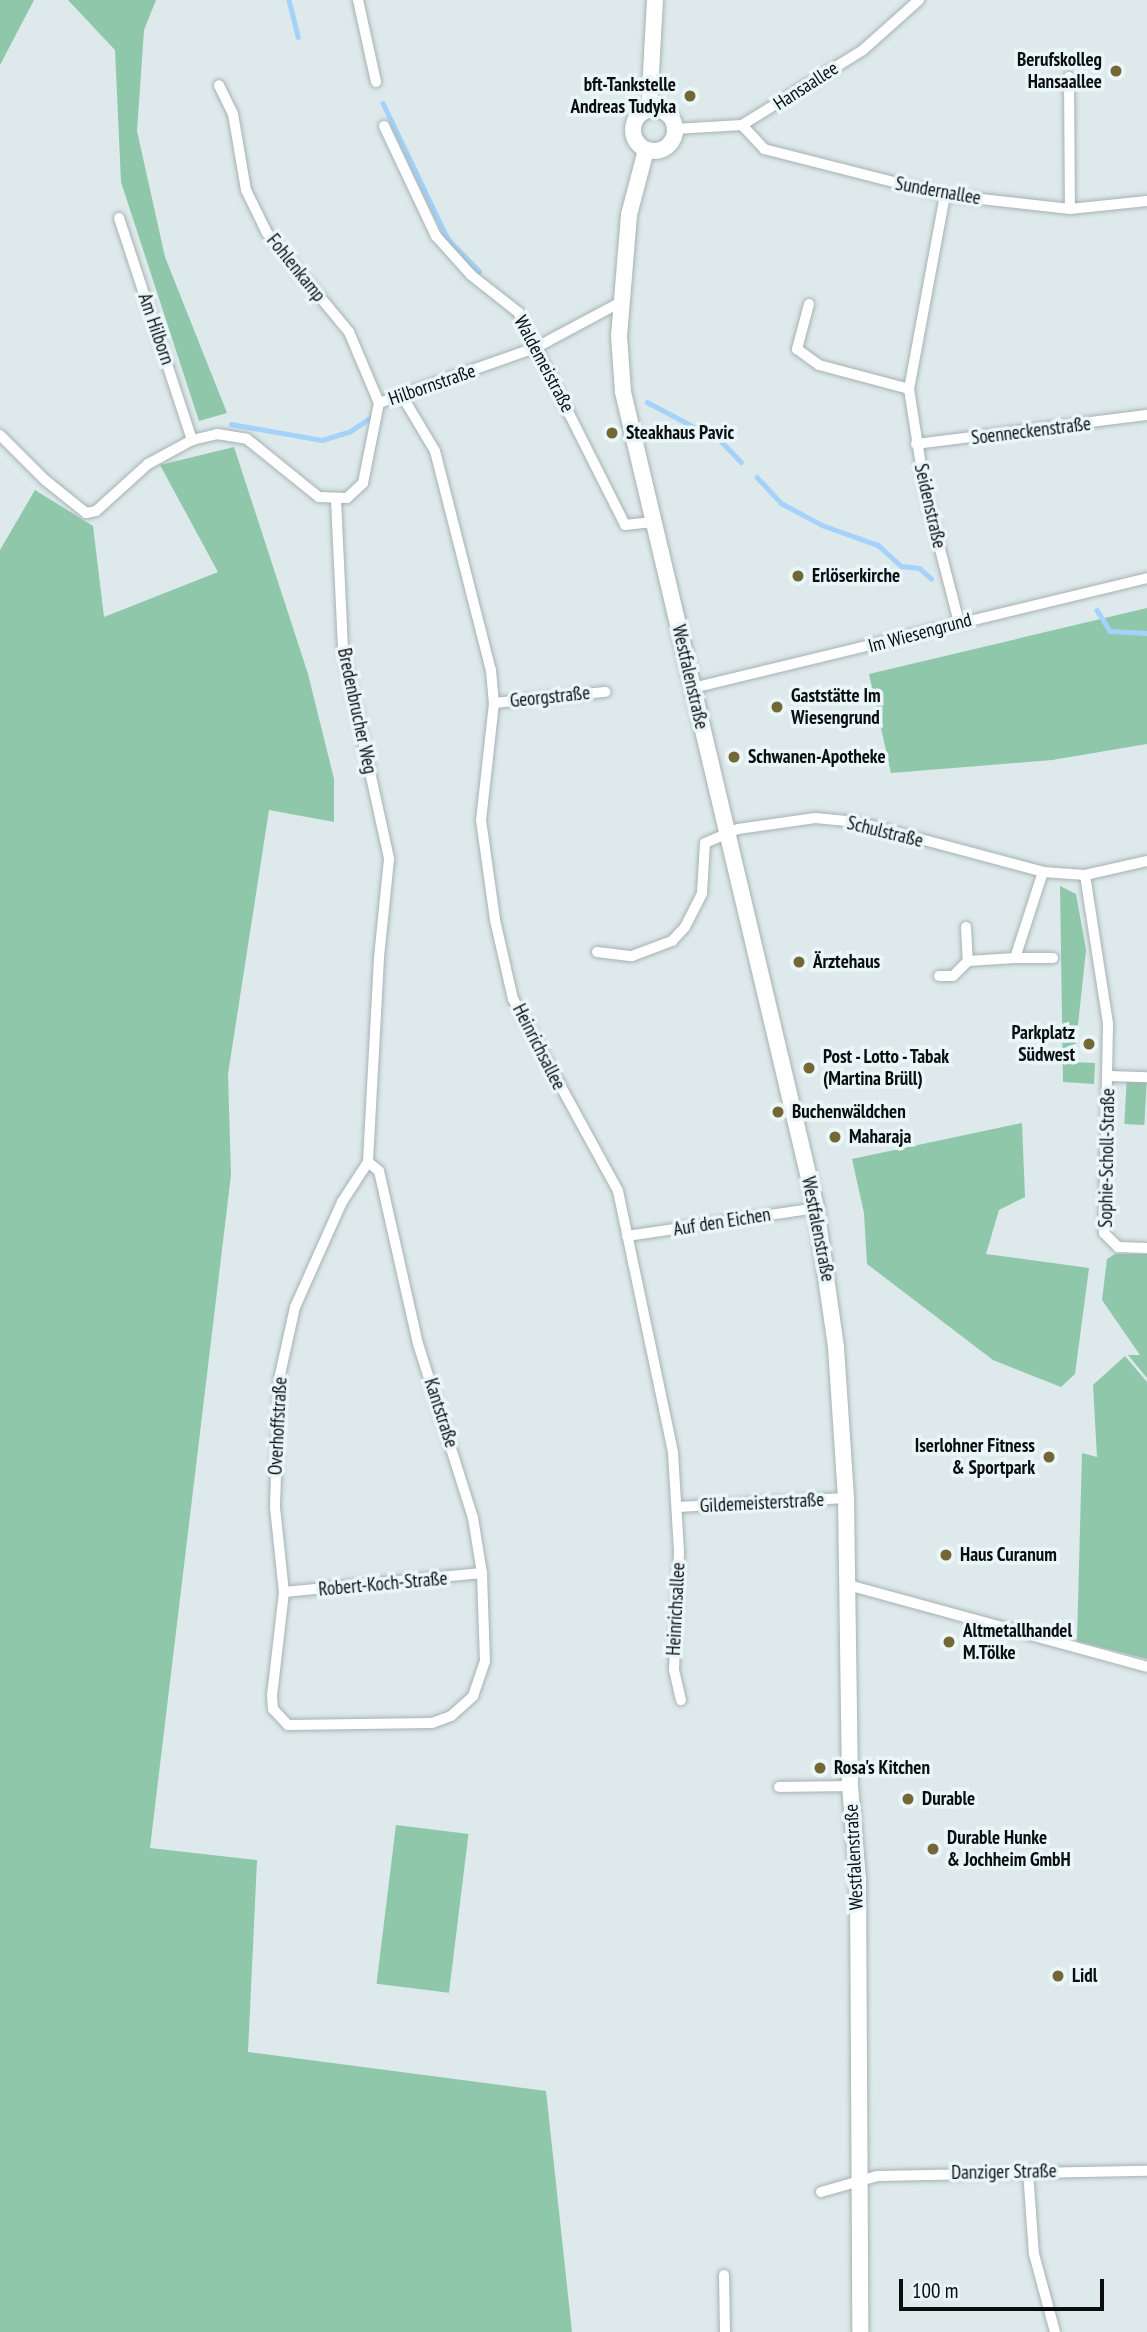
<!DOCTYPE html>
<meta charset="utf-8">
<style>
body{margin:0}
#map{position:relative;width:1147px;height:2332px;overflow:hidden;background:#dde9ea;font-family:"PT Sans Narrow",sans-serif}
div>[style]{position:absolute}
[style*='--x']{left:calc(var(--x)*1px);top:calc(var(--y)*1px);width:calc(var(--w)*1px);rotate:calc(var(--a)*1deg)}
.green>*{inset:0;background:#8ec7a9;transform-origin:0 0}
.stream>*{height:4.5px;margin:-2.25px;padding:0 2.25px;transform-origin:2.25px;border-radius:2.25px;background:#a4d2fa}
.roads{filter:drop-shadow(0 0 2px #a6b2b3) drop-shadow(0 0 2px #a6b2b3)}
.minor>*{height:10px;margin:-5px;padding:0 5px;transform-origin:5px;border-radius:5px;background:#fff}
.secondary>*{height:16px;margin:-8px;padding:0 8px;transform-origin:8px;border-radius:8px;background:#fff}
.secondary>.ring{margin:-8px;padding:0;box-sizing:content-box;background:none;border:16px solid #fff;border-radius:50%}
.dots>*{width:19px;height:19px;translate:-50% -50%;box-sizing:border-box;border:4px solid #eaf6f8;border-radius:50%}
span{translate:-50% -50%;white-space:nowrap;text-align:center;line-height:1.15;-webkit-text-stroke:7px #eaf6f8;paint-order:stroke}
.poi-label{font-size:19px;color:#090e0e;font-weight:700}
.right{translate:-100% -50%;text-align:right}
.left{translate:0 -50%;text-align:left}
.street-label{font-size:19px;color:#090e0e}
.scale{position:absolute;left:899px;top:2279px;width:205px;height:32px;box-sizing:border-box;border:4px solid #090e0e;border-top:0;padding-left:9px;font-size:21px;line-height:24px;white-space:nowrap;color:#090e0e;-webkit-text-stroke:5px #eaf6f8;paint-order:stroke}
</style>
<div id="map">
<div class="green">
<div style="clip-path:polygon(0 0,34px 0,0 65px)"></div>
<div style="clip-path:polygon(68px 0,156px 0,144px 30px,137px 131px,165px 257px,227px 413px,199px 421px,121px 182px,115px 50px)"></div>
<div style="clip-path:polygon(234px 447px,308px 674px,334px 779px,334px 822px,269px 810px,228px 1074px,231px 1175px,150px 1848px,257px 1860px,248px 2052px,546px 2091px,572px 2332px,0 2332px,0 550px,35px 490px,93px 526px,104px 617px,218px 572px,160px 465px)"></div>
<div style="clip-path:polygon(1147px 608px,1147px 744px,1052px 760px,891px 773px,869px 674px)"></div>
<div style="clip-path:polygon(1060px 886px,1076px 894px,1086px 950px,1074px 1062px,1095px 1063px,1094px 1084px,1063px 1082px)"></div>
<div style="left:1127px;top:1074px;width:20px;height:50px;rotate:3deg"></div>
<div style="clip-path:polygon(1022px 1123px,1025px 1197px,999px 1210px,986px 1254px,1089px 1268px,1075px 1374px,1061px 1387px,993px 1360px,867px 1264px,864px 1213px,852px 1159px)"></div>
<div style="clip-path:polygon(1115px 1254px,1147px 1254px,1147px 1378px,1128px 1355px,1140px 1355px,1102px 1300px,1107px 1259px)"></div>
<div style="clip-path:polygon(1125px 1356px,1147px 1382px,1147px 1659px,1077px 1641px,1082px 1453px,1097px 1457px,1093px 1385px)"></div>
<div style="left:396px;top:1825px;width:73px;height:160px;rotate:7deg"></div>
</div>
<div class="stream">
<div style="--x:289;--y:0;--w:38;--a:76"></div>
<div style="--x:383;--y:103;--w:151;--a:64.5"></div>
<div style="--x:448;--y:239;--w:45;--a:45.9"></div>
<div style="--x:647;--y:402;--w:84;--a:27.8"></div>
<div style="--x:721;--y:441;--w:29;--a:46"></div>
<div style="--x:231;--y:424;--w:92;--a:10"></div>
<div style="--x:322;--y:440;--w:28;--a:-17"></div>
<div style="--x:349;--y:432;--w:27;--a:-34"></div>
<div style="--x:757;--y:477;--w:35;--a:47"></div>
<div style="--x:781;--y:503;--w:47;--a:28.2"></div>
<div style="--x:822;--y:525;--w:59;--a:19.7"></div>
<div style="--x:878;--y:545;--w:31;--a:42"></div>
<div style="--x:901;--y:566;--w:18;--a:6"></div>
<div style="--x:919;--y:568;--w:16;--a:40"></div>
<div style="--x:1097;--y:610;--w:25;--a:58"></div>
<div style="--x:1110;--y:631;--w:37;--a:3"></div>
</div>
<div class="roads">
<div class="minor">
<div style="--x:358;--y:0;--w:84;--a:77.6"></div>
<div style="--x:1069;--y:77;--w:132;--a:89.6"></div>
<div style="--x:742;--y:125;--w:33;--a:47"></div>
<div style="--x:764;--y:149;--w:187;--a:14.3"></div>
<div style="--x:945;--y:195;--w:126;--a:6.4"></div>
<div style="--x:1070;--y:209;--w:77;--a:-5.9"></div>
<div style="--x:384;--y:126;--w:122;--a:64.7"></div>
<div style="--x:436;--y:236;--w:52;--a:48.1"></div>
<div style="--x:471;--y:275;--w:60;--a:38.2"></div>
<div style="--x:518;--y:312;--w:238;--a:63.3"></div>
<div style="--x:625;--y:525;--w:28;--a:-6"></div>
<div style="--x:675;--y:129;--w:67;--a:-3.4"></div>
<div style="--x:742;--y:125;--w:142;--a:-31.8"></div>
<div style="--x:863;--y:50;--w:75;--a:-41.8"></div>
<div style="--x:945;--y:195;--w:197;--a:100.5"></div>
<div style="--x:909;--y:389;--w:103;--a:81.1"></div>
<div style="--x:925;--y:491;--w:135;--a:75.5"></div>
<div style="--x:119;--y:218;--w:234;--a:71.8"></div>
<div style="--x:809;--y:304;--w:47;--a:104.9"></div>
<div style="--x:797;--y:349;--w:27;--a:36"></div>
<div style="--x:819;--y:365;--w:93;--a:14.9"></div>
<div style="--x:401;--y:394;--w:66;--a:59.2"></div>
<div style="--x:435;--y:451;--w:226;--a:75.7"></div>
<div style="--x:491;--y:670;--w:33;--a:85"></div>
<div style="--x:494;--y:703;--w:118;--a:96.3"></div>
<div style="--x:481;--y:820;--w:101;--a:82"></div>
<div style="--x:495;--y:920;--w:81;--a:77.2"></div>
<div style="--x:513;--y:999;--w:219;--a:61.3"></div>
<div style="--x:618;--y:1191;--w:268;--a:78.1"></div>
<div style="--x:673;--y:1453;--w:99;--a:86.5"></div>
<div style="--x:679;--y:1552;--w:118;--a:92.4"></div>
<div style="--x:674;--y:1670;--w:31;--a:77"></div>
<div style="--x:379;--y:403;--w:168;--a:-19.5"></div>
<div style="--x:537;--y:347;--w:95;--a:-28.2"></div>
<div style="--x:0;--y:435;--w:64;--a:45"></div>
<div style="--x:45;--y:480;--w:53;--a:38.8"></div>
<div style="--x:86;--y:513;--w:10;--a:-11"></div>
<div style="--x:96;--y:511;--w:70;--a:-42.1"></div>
<div style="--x:148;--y:464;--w:50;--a:-28.6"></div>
<div style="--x:192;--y:440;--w:26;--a:-13"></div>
<div style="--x:217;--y:434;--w:30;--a:9"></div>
<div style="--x:247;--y:439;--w:92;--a:38.9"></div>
<div style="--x:319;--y:497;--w:28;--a:2"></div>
<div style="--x:347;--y:498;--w:22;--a:-43"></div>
<div style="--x:363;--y:483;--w:82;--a:-78.7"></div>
<div style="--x:379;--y:403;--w:77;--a:-112.9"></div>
<div style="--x:349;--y:332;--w:129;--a:-129.6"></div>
<div style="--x:267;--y:233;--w:48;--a:-116"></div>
<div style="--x:246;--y:190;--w:77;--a:-99.7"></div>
<div style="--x:233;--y:114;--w:32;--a:-116"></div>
<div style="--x:916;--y:444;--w:233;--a:-7.2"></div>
<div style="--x:336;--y:500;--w:149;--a:87.3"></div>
<div style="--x:343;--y:649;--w:215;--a:77.6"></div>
<div style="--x:389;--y:859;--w:100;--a:95.8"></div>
<div style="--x:379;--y:958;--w:204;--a:93.1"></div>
<div style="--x:368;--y:1162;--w:48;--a:123"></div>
<div style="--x:342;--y:1202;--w:115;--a:114.1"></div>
<div style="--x:295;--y:1307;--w:74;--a:102.5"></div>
<div style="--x:279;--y:1379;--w:128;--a:91.8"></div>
<div style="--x:275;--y:1507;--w:85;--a:84"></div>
<div style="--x:284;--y:1592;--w:104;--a:96.6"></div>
<div style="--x:272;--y:1695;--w:14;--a:86"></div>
<div style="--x:273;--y:1709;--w:22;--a:47"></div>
<div style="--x:288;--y:1725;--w:144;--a:-0.8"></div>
<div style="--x:432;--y:1723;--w:20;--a:-20"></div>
<div style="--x:451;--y:1716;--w:30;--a:-42"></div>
<div style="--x:473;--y:1696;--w:37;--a:-71"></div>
<div style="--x:485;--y:1661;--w:88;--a:-92"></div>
<div style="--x:482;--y:1573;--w:56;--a:-99.3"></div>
<div style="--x:473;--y:1518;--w:182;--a:-107.5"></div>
<div style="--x:418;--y:1344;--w:177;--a:-102.7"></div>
<div style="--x:379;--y:1171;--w:14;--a:-141"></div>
<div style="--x:693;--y:688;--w:467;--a:-13.6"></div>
<div style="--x:494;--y:703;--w:112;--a:-5.7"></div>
<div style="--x:1085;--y:875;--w:151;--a:81.2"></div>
<div style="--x:1108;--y:1024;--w:209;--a:91.1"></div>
<div style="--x:1104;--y:1233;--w:20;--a:45"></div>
<div style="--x:1118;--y:1247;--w:29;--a:2"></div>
<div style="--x:966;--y:927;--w:34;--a:87"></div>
<div style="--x:968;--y:961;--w:47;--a:-3.7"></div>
<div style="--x:1015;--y:958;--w:90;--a:-72"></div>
<div style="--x:597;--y:952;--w:35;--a:7"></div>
<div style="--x:632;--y:956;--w:43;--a:-20.6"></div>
<div style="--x:672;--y:941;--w:19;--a:-47"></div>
<div style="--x:685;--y:927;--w:38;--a:-63"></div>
<div style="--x:702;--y:893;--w:50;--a:-86.6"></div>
<div style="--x:705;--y:843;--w:36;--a:-23"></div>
<div style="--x:738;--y:829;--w:78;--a:-8.1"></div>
<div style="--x:815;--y:818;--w:42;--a:5.4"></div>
<div style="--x:857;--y:822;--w:193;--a:15"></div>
<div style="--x:1043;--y:872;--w:42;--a:4.1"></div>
<div style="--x:1085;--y:875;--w:64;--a:-12.7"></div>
<div style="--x:1015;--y:958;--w:38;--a:0"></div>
<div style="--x:939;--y:976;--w:14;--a:0"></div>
<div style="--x:953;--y:976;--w:21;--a:-45"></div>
<div style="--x:1109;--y:1076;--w:38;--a:2"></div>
<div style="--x:627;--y:1236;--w:191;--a:-8.4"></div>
<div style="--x:678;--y:1507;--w:168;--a:-3.1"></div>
<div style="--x:848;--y:1585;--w:310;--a:15.3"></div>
<div style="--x:284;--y:1592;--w:199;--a:-5.5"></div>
<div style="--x:779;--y:1787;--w:71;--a:-0.8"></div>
<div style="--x:1028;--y:2171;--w:83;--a:85.9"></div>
<div style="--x:1034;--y:2254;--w:81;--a:74.9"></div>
<div style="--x:821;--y:2192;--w:58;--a:-15.9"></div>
<div style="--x:877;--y:2176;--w:270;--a:-1.1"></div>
<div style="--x:724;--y:2275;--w:57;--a:89"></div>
</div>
<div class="secondary">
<div class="ring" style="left:633px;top:109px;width:26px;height:26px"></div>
<div style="--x:649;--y:110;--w:110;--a:-86.9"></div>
<div style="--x:646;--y:150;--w:67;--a:104.7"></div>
<div style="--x:629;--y:215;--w:121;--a:94.7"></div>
<div style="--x:619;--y:336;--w:56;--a:85.9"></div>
<div style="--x:623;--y:392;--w:839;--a:76.69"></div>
<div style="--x:816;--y:1208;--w:140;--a:81.8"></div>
<div style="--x:836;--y:1347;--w:151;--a:86.2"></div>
<div style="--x:846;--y:1498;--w:288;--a:89.2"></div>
<div style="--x:850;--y:1786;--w:93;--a:85.1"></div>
<div style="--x:858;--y:1879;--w:453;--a:89.7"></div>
</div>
</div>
<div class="dots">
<div style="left:1116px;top:71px;background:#736835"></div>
<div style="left:690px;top:96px;background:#736835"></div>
<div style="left:612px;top:433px;background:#736835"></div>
<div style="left:798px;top:576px;background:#736835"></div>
<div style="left:777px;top:707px;background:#736835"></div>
<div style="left:734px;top:757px;background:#736835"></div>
<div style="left:799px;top:962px;background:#736835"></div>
<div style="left:1089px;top:1044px;background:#736835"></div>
<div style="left:809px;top:1068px;background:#736835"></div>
<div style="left:778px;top:1112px;background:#736835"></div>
<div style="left:835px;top:1137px;background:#736835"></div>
<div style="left:1049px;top:1457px;background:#736835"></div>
<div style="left:946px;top:1555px;background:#736835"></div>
<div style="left:949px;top:1642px;background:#736835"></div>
<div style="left:820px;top:1768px;background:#736835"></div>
<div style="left:908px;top:1799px;background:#736835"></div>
<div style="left:933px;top:1849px;background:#736835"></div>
<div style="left:1058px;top:1976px;background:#736835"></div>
</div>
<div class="poi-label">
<span class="right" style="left:1102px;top:71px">Berufskolleg<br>Hansaallee</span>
<span class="right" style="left:676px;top:96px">bft-Tankstelle<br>Andreas Tudyka</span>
<span class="left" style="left:626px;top:433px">Steakhaus Pavic</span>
<span class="left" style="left:812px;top:576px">Erlöserkirche</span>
<span class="left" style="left:791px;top:707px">Gaststätte Im<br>Wiesengrund</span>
<span class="left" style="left:748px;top:757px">Schwanen-Apotheke</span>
<span class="left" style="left:813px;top:962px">Ärztehaus</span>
<span class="right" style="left:1075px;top:1044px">Parkplatz<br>Südwest</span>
<span class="left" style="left:823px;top:1068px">Post - Lotto - Tabak<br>(Martina Brüll)</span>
<span class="left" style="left:792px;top:1112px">Buchenwäldchen</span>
<span class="left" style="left:849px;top:1137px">Maharaja</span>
<span class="right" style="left:1035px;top:1457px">Iserlohner Fitness<br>&amp; Sportpark</span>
<span class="left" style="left:960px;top:1555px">Haus Curanum</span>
<span class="left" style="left:963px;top:1642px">Altmetallhandel<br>M.Tölke</span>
<span class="left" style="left:834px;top:1768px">Rosa's Kitchen</span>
<span class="left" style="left:922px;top:1799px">Durable</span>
<span class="left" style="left:947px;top:1849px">Durable Hunke<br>&amp; Jochheim GmbH</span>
<span class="left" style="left:1072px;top:1976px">Lidl</span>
</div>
<div class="street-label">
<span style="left:806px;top:86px;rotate:-33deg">Hansaallee</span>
<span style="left:938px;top:191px;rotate:10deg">Sundernallee</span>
<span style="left:296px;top:268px;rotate:51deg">Fohlenkamp</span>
<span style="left:156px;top:329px;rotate:71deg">Am Hilborn</span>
<span style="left:544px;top:364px;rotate:62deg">Waldemeistraße</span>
<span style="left:432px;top:385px;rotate:-19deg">Hilbornstraße</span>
<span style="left:1031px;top:431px;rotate:-7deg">Soenneckenstraße</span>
<span style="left:930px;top:506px;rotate:77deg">Seidenstraße</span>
<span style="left:920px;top:633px;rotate:-15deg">Im Wiesengrund</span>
<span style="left:690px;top:677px;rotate:77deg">Westfalenstraße</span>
<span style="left:550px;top:697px;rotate:-6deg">Georgstraße</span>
<span style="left:357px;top:711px;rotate:78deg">Bredenbrucher Weg</span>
<span style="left:885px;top:832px;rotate:14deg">Schulstraße</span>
<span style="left:539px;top:1047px;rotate:63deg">Heinrichsallee</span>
<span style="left:1107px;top:1158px;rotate:-89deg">Sophie-Scholl-Straße</span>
<span style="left:722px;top:1222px;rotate:-9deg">Auf den Eichen</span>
<span style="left:818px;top:1229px;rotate:79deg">Westfalenstraße</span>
<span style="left:441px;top:1413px;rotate:72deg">Kantstraße</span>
<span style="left:278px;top:1426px;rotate:-87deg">Overhoffstraße</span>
<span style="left:762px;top:1503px;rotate:-3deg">Gildemeisterstraße</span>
<span style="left:383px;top:1584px;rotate:-5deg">Robert-Koch-Straße</span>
<span style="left:676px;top:1609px;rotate:-87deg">Heinrichsallee</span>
<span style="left:854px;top:1857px;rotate:-93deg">Westfalenstraße</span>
<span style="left:1004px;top:2172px;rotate:-1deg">Danziger Straße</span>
</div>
<div class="scale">100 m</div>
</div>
